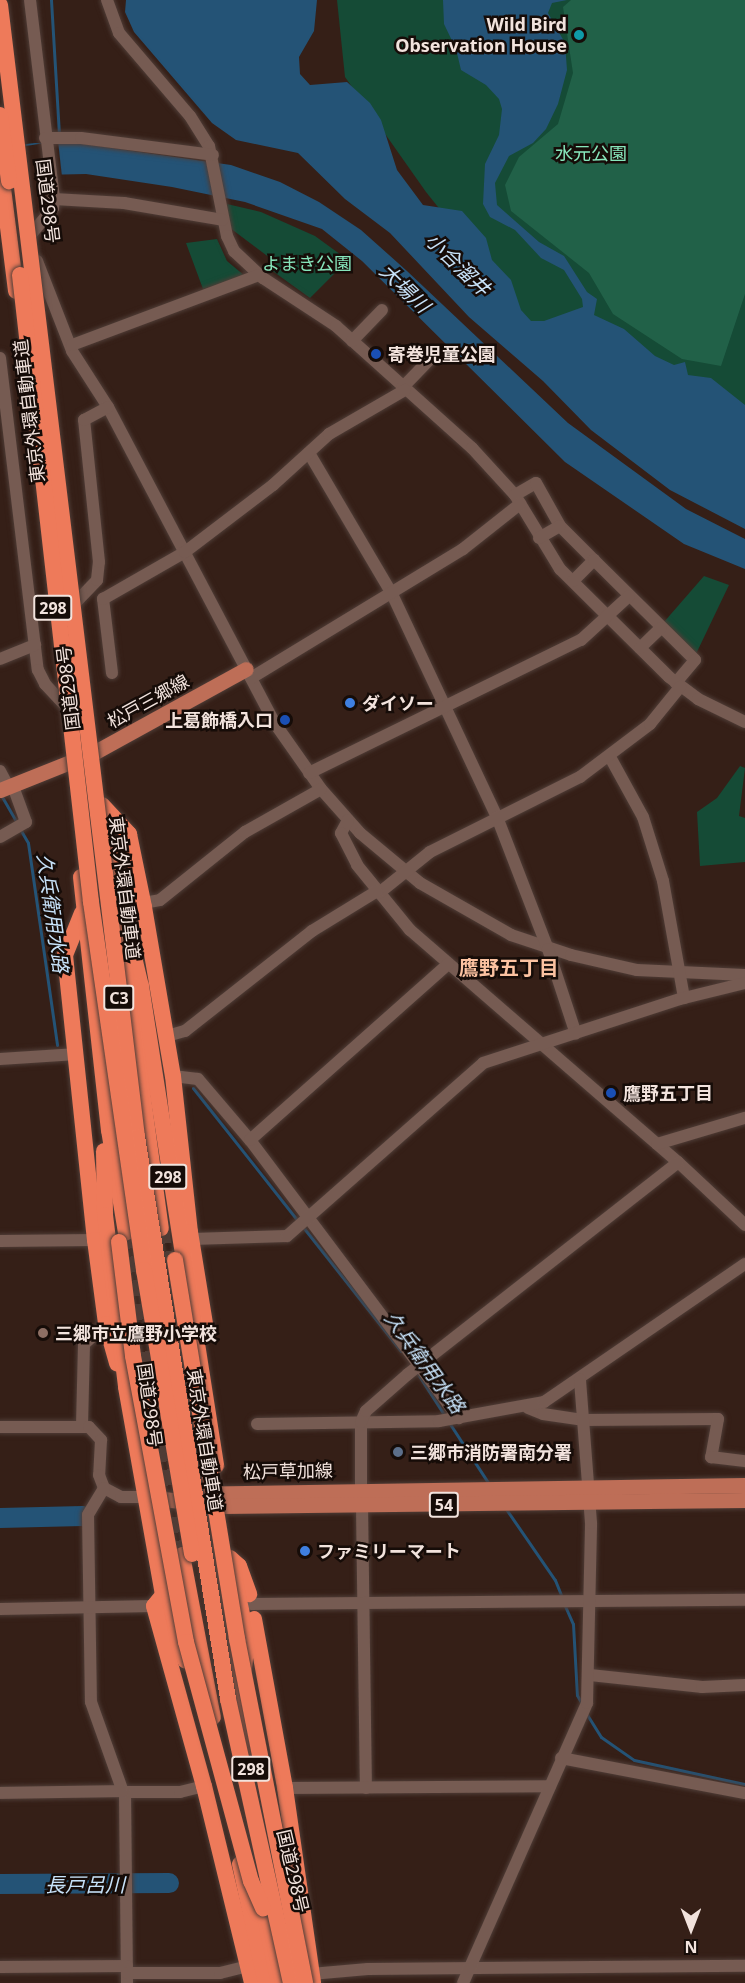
<!DOCTYPE html>
<meta charset="utf-8">
<style>
body{margin:0}
#map{position:relative;width:745px;height:1983px;overflow:hidden;background:#351f17;font-family:"Noto Sans","Noto Sans JP",sans-serif}
div>[style]{position:absolute}
[style*='--x']{left:calc(var(--x)*1px);top:calc(var(--y)*1px);width:calc(var(--w)*1px);rotate:calc(var(--a)*1deg)}
.green>*{inset:0;background:#154b36}
.forest>*{inset:0;background:#216148}
.water>*{inset:0;background:#245376}
.pier>*{inset:0;background:#351f17}
.stream>*{height:3px;margin:-1.5px;padding:0 1.5px;transform-origin:1.5px;border-radius:1.5px;background:#245376}
.river>*{height:20px;margin:-10px;padding:0 10px;transform-origin:10px;border-radius:10px;background:#245376}
.highway-tunnel>*{height:16px;margin-top:-8px;transform-origin:0;background:repeating-linear-gradient(90deg,#513c35 0 16px,transparent 0 24px)}
.roads{filter:drop-shadow(0 0 2px #4f3d37) drop-shadow(0 0 2px #4f3d37)}
.minor>*{height:12px;margin:-6px;padding:0 6px;transform-origin:6px;border-radius:6px;background:#765b52}
.major>*{height:15px;margin:-7.5px;padding:0 7.5px;transform-origin:7.5px;border-radius:7.5px;background:#be6e57}
.highway>*{height:16px;margin:-8px;padding:0 8px;transform-origin:8px;border-radius:8px;background:#ee7a5a}
.bridges{filter:drop-shadow(0 0 2px #4f3d37) drop-shadow(0 0 2px #4f3d37)}
.highway-bridge>*{height:16px;margin:-8px;padding:0 8px;transform-origin:8px;border-radius:8px;background:#ee7a5a}
.dots>*{width:16px;height:16px;translate:-50% -50%;box-sizing:border-box;border:3px solid #160c08;border-radius:50%}
span{translate:-50% -50%;white-space:nowrap;text-align:center;line-height:1.15;-webkit-text-stroke:5px #160c08;paint-order:stroke}
.shield-label span{padding:2px 4px;background:#160c08;border:2px solid;border-radius:4px;-webkit-text-stroke-width:0}
.shield-label{font-size:16px;color:#f2e3dd;font-weight:700}
.poi-label{font-size:18px;color:#f2e3dd;font-weight:700}
.right{translate:-100% -50%;text-align:right}
.left{translate:0 -50%;text-align:left}
.park-label{font-size:18px;color:#87e5bb}
.street-label{font-size:18px;color:#f2e3dd}
.water-label{font-size:20px;color:#c7e2f9;font-style:italic}
.neighbourhood-label{font-size:20px;color:#fcc2a1;font-weight:700}
.north{position:absolute;left:661px;top:1899px;width:60px;height:60px;-webkit-text-stroke:4px #160c08;paint-order:stroke;rotate:180deg;font-size:16px;font-weight:700;line-height:24px;text-align:center;color:#f2e3dd}
.north::after{content:'';display:block;margin:auto;width:21px;height:27px;background:#f2e3dd;clip-path:polygon(50% 0,100% 100%,50% 72%,0 100%)}
</style>
<div id="map">
<div class="green">
<div style="clip-path:polygon(337px 0,745px 0,745px 447px,534px 327px,426px 192px,345px 77px)"></div>
<div style="clip-path:polygon(227px 204px,261px 212px,315px 236px,348px 260px,310px 298px,267px 267px,274px 261px,230px 228px)"></div>
<div style="clip-path:polygon(217px 239px,227px 261px,245px 276px,203px 289px,186px 243px)"></div>
<div style="clip-path:polygon(704px 576px,729px 585px,695px 656px,664px 622px)"></div>
<div style="clip-path:polygon(740px 766px,745px 768px,739px 816px,745px 818px,745px 862px,700px 866px,697px 812px,717px 798px)"></div>
</div>
<div class="forest">
<div style="clip-path:polygon(571px 0,745px 0,745px 294px,721px 366px,682px 359px,613px 314px,589px 273px,511px 211px,505px 185px,519px 157px,558px 124px,573px 73px,563px 7px)"></div>
</div>
<div class="water">
<div style="clip-path:polygon(126px 0,317px 0,314px 31px,299px 57px,300px 74px,310px 85px,347px 82px,370px 103px,381px 120px,397px 170px,423px 205px,462px 211px,486px 238px,492px 260px,511px 280px,521px 310px,531px 321px,544px 321px,583px 307px,582px 299px,564px 270px,541px 258px,515px 230px,490px 217px,483px 204px,485px 164px,499px 135px,502px 109px,499px 99px,486px 85px,461px 70px,456px 49px,444px 24px,443px 0,567px 0,552px 3px,548px 13px,565px 43px,567px 70px,558px 104px,546px 129px,533px 143px,509px 156px,495px 183px,497px 205px,539px 242px,564px 256px,587px 292px,597px 299px,594px 315px,624px 329px,655px 356px,674px 365px,685px 362px,688px 375px,711px 378px,745px 405px,745px 529px,670px 490px,591px 430px,543px 381px,469px 317px,390px 233px,345px 199px,298px 153px,236px 140px,212px 123px,134px 32px,125px 12px)"></div>
<div style="clip-path:polygon(35px 143px,84px 144px,231px 165px,280px 182px,319px 202px,361px 230px,407px 271px,568px 423px,686px 509px,745px 539px,745px 569px,684px 544px,565px 462px,362px 261px,322px 229px,245px 202px,172px 187px,86px 174px,41px 175px,0 147px)"></div>
</div>
<div class="pier">
<div style="clip-path:polygon(58px 141px,62px 177px,0 182px,0 150px)"></div>
</div>
<div class="stream">
<div style="--x:51;--y:0;--w:136;--a:86.6"></div>
<div style="--x:1;--y:795;--w:32;--a:60"></div>
<div style="--x:20;--y:829;--w:16;--a:60"></div>
<div style="--x:28;--y:843;--w:204;--a:81.8"></div>
<div style="--x:193;--y:1088;--w:171;--a:51.7"></div>
<div style="--x:303;--y:1227;--w:158;--a:51.7"></div>
<div style="--x:416;--y:1371;--w:54;--a:57.2"></div>
<div style="--x:450;--y:1424;--w:72;--a:57"></div>
<div style="--x:506;--y:1509;--w:86;--a:55.4"></div>
<div style="--x:555;--y:1580;--w:18;--a:68"></div>
<div style="--x:565;--y:1606;--w:20;--a:66"></div>
<div style="--x:573;--y:1624;--w:71;--a:86.8"></div>
<div style="--x:577;--y:1695;--w:10;--a:61"></div>
<div style="--x:586;--y:1713;--w:28;--a:58"></div>
<div style="--x:601;--y:1737;--w:40;--a:34.9"></div>
<div style="--x:634;--y:1760;--w:113;--a:12.3"></div>
</div>
<div class="river">
<div style="--x:0;--y:1518;--w:83;--a:-1.4"></div>
<div style="--x:0;--y:1884;--w:169;--a:-0.3"></div>
</div>
<div class="highway-tunnel">
<div style="--x:161;--y:1228;--w:320;--a:81"></div>
<div style="--x:126;--y:1233;--w:327;--a:80.1"></div>
</div>
<div class="roads">
<div class="minor">
<div style="--x:30;--y:0;--w:200;--a:83.1"></div>
<div style="--x:54;--y:199;--w:9;--a:96"></div>
<div style="--x:53;--y:208;--w:33;--a:130"></div>
<div style="--x:107;--y:0;--w:35;--a:70"></div>
<div style="--x:119;--y:33;--w:109;--a:49.5"></div>
<div style="--x:190;--y:116;--w:36;--a:58"></div>
<div style="--x:209;--y:146;--w:92;--a:78.7"></div>
<div style="--x:227;--y:236;--w:17;--a:65"></div>
<div style="--x:234;--y:251;--w:40;--a:43"></div>
<div style="--x:263;--y:278;--w:87;--a:33.3"></div>
<div style="--x:336;--y:326;--w:183;--a:41.9"></div>
<div style="--x:472;--y:448;--w:64;--a:47.5"></div>
<div style="--x:515;--y:495;--w:87;--a:58.7"></div>
<div style="--x:560;--y:569;--w:153;--a:44.7"></div>
<div style="--x:669;--y:677;--w:36;--a:37"></div>
<div style="--x:698;--y:699;--w:52;--a:26.1"></div>
<div style="--x:45;--y:138;--w:36;--a:0"></div>
<div style="--x:81;--y:138;--w:133;--a:7.3"></div>
<div style="--x:54;--y:199;--w:70;--a:3.3"></div>
<div style="--x:124;--y:203;--w:100;--a:9.7"></div>
<div style="--x:37;--y:261;--w:97;--a:68.7"></div>
<div style="--x:72;--y:351;--w:67;--a:57.3"></div>
<div style="--x:108;--y:407;--w:360;--a:62.2"></div>
<div style="--x:276;--y:725;--w:78;--a:54.9"></div>
<div style="--x:321;--y:789;--w:59;--a:48.4"></div>
<div style="--x:360;--y:833;--w:78;--a:39.8"></div>
<div style="--x:420;--y:883;--w:105;--a:29.7"></div>
<div style="--x:511;--y:935;--w:63;--a:18.4"></div>
<div style="--x:571;--y:955;--w:68;--a:12.8"></div>
<div style="--x:637;--y:970;--w:108;--a:2.7"></div>
<div style="--x:352;--y:341;--w:43;--a:-45.9"></div>
<div style="--x:72;--y:345;--w:200;--a:-20.5"></div>
<div style="--x:0;--y:358;--w:314;--a:83.1"></div>
<div style="--x:38;--y:670;--w:16;--a:63"></div>
<div style="--x:45;--y:684;--w:26;--a:47"></div>
<div style="--x:402;--y:388;--w:43;--a:-45.9"></div>
<div style="--x:309;--y:453;--w:164;--a:59.5"></div>
<div style="--x:392;--y:594;--w:246;--a:64.8"></div>
<div style="--x:497;--y:817;--w:142;--a:68.9"></div>
<div style="--x:548;--y:949;--w:89;--a:71.8"></div>
<div style="--x:515;--y:495;--w:24;--a:-30"></div>
<div style="--x:536;--y:483;--w:49;--a:60.8"></div>
<div style="--x:560;--y:526;--w:48;--a:45"></div>
<div style="--x:539;--y:538;--w:24;--a:-30"></div>
<div style="--x:573;--y:581;--w:30;--a:-45"></div>
<div style="--x:594;--y:560;--w:142;--a:44.7"></div>
<div style="--x:695;--y:660;--w:30;--a:130"></div>
<div style="--x:77;--y:601;--w:29;--a:-46"></div>
<div style="--x:97;--y:580;--w:18;--a:-84"></div>
<div style="--x:99;--y:562;--w:143;--a:-96"></div>
<div style="--x:84;--y:420;--w:27;--a:-28"></div>
<div style="--x:640;--y:648;--w:29;--a:-44"></div>
<div style="--x:0;--y:659;--w:38;--a:-22"></div>
<div style="--x:112;--y:673;--w:75;--a:-96.9"></div>
<div style="--x:103;--y:599;--w:95;--a:-29.8"></div>
<div style="--x:185;--y:552;--w:111;--a:-37.3"></div>
<div style="--x:273;--y:485;--w:76;--a:-42.3"></div>
<div style="--x:329;--y:434;--w:88;--a:-30.1"></div>
<div style="--x:251;--y:678;--w:248;--a:-31.3"></div>
<div style="--x:463;--y:549;--w:73;--a:-38.3"></div>
<div style="--x:610;--y:757;--w:68;--a:61.2"></div>
<div style="--x:643;--y:817;--w:67;--a:72.6"></div>
<div style="--x:663;--y:881;--w:119;--a:79.8"></div>
<div style="--x:0;--y:771;--w:19;--a:62"></div>
<div style="--x:309;--y:773;--w:303;--a:-26.1"></div>
<div style="--x:581;--y:640;--w:65;--a:-42.5"></div>
<div style="--x:348;--y:820;--w:15;--a:118"></div>
<div style="--x:341;--y:833;--w:36;--a:63"></div>
<div style="--x:357;--y:865;--w:84;--a:50.8"></div>
<div style="--x:410;--y:930;--w:354;--a:40.9"></div>
<div style="--x:678;--y:1162;--w:92;--a:43.2"></div>
<div style="--x:0;--y:837;--w:30;--a:-30"></div>
<div style="--x:26;--y:822;--w:37;--a:-110"></div>
<div style="--x:379;--y:893;--w:65;--a:-38.8"></div>
<div style="--x:430;--y:852;--w:168;--a:-26.6"></div>
<div style="--x:580;--y:777;--w:88;--a:-37.1"></div>
<div style="--x:650;--y:724;--w:48;--a:-51"></div>
<div style="--x:143;--y:903;--w:17;--a:-10"></div>
<div style="--x:160;--y:900;--w:109;--a:-38.7"></div>
<div style="--x:245;--y:832;--w:87;--a:-29.5"></div>
<div style="--x:167;--y:1036;--w:19;--a:-16"></div>
<div style="--x:185;--y:1031;--w:162;--a:-38.2"></div>
<div style="--x:312;--y:931;--w:76;--a:-31.6"></div>
<div style="--x:0;--y:1059;--w:77;--a:-3.7"></div>
<div style="--x:173;--y:1076;--w:25;--a:7"></div>
<div style="--x:198;--y:1079;--w:80;--a:49.6"></div>
<div style="--x:250;--y:1140;--w:348;--a:53.1"></div>
<div style="--x:250;--y:1140;--w:265;--a:-41.6"></div>
<div style="--x:657;--y:1144;--w:92;--a:-16.5"></div>
<div style="--x:192;--y:1239;--w:95;--a:-1.8"></div>
<div style="--x:287;--y:1236;--w:261;--a:-41.4"></div>
<div style="--x:483;--y:1063;--w:207;--a:-18"></div>
<div style="--x:680;--y:999;--w:67;--a:-13.8"></div>
<div style="--x:0;--y:1241;--w:95;--a:-0.6"></div>
<div style="--x:528;--y:1408;--w:16;--a:22"></div>
<div style="--x:543;--y:1414;--w:40;--a:8.5"></div>
<div style="--x:583;--y:1420;--w:135;--a:-0.4"></div>
<div style="--x:718;--y:1419;--w:39;--a:100"></div>
<div style="--x:711;--y:1457;--w:34;--a:7"></div>
<div style="--x:257;--y:1424;--w:182;--a:-0.9"></div>
<div style="--x:439;--y:1421;--w:107;--a:-10.3"></div>
<div style="--x:544;--y:1402;--w:244;--a:-34.5"></div>
<div style="--x:82;--y:1426;--w:82;--a:-88.6"></div>
<div style="--x:84;--y:1344;--w:30;--a:-42"></div>
<div style="--x:0;--y:1427;--w:89;--a:0"></div>
<div style="--x:89;--y:1427;--w:18;--a:47"></div>
<div style="--x:101;--y:1440;--w:35;--a:93"></div>
<div style="--x:99;--y:1475;--w:14;--a:69"></div>
<div style="--x:104;--y:1488;--w:19;--a:28"></div>
<div style="--x:121;--y:1497;--w:23;--a:0"></div>
<div style="--x:104;--y:1488;--w:31;--a:121"></div>
<div style="--x:88;--y:1515;--w:187;--a:89.1"></div>
<div style="--x:91;--y:1702;--w:96;--a:70.4"></div>
<div style="--x:123;--y:1792;--w:57;--a:0"></div>
<div style="--x:180;--y:1792;--w:25;--a:-14"></div>
<div style="--x:361;--y:1490;--w:68;--a:-90"></div>
<div style="--x:361;--y:1422;--w:12;--a:-66"></div>
<div style="--x:366;--y:1411;--w:56;--a:-41.4"></div>
<div style="--x:408;--y:1374;--w:343;--a:-38.1"></div>
<div style="--x:362;--y:1506;--w:282;--a:89.2"></div>
<div style="--x:251;--y:1604;--w:494;--a:-0.5"></div>
<div style="--x:0;--y:1609;--w:154;--a:-1.1"></div>
<div style="--x:590;--y:1675;--w:113;--a:6.1"></div>
<div style="--x:702;--y:1687;--w:43;--a:-2.7"></div>
<div style="--x:561;--y:1758;--w:187;--a:10.8"></div>
<div style="--x:285;--y:1788;--w:265;--a:-0.4"></div>
<div style="--x:125;--y:1792;--w:191;--a:89.4"></div>
<div style="--x:0;--y:1793;--w:122;--a:-0.9"></div>
<div style="--x:0;--y:1967;--w:127;--a:-0.5"></div>
<div style="--x:127;--y:1973;--w:93;--a:0"></div>
<div style="--x:220;--y:1973;--w:29;--a:-14"></div>
<div style="--x:311;--y:1974;--w:57;--a:-5"></div>
<div style="--x:368;--y:1969;--w:377;--a:-0.5"></div>
<div style="--x:463;--y:1983;--w:306;--a:-66.1"></div>
<div style="--x:587;--y:1703;--w:180;--a:-88.7"></div>
<div style="--x:591;--y:1523;--w:144;--a:-94.4"></div>
</div>
<div class="major">
<div style="--x:0;--y:790;--w:102;--a:-21.8"></div>
<div style="--x:95;--y:752;--w:172;--a:-28.8"></div>
<div style="--x:183;--y:1494;--w:562;--a:-0.92"></div>
<div style="--x:147;--y:1497;--w:76;--a:6.8"></div>
<div style="--x:222;--y:1506;--w:523;--a:-0.66"></div>
</div>
<div class="highway">
<div style="--x:0;--y:164;--w:128;--a:82.8"></div>
<div style="--x:102;--y:805;--w:40;--a:47"></div>
<div style="--x:129;--y:834;--w:75;--a:78.4"></div>
<div style="--x:144;--y:907;--w:171;--a:80.3"></div>
<div style="--x:173;--y:1076;--w:157;--a:83.8"></div>
<div style="--x:190;--y:1232;--w:93;--a:80.7"></div>
<div style="--x:108;--y:848;--w:142;--a:76.6"></div>
<div style="--x:141;--y:986;--w:485;--a:81.1"></div>
<div style="--x:81;--y:877;--w:255;--a:83.7"></div>
<div style="--x:109;--y:1130;--w:104;--a:80.6"></div>
<div style="--x:82;--y:913;--w:45;--a:112"></div>
<div style="--x:65;--y:955;--w:287;--a:84"></div>
<div style="--x:95;--y:1240;--w:85;--a:82.5"></div>
<div style="--x:106;--y:1324;--w:41;--a:74.2"></div>
<div style="--x:122;--y:945;--w:286;--a:82.2"></div>
<div style="--x:104;--y:1151;--w:64;--a:89.1"></div>
<div style="--x:105;--y:1215;--w:173;--a:83"></div>
<div style="--x:126;--y:1387;--w:211;--a:79.9"></div>
<div style="--x:163;--y:1595;--w:69;--a:71.3"></div>
<div style="--x:213;--y:1553;--w:209;--a:80.1"></div>
<div style="--x:182;--y:1555;--w:165;--a:79.2"></div>
<div style="--x:230;--y:1558;--w:12;--a:42"></div>
<div style="--x:239;--y:1566;--w:30;--a:70"></div>
<div style="--x:235;--y:1582;--w:56;--a:77.7"></div>
<div style="--x:247;--y:1637;--w:74;--a:95.4"></div>
<div style="--x:163;--y:1595;--w:14;--a:129"></div>
<div style="--x:154;--y:1606;--w:187;--a:74.5"></div>
<div style="--x:204;--y:1786;--w:203;--a:76.3"></div>
<div style="--x:254;--y:1619;--w:172;--a:79.6"></div>
<div style="--x:285;--y:1788;--w:197;--a:81.8"></div>
<div style="--x:240;--y:1864;--w:122;--a:77.7"></div>
<div style="--x:263;--y:1908;--w:77;--a:78"></div>
</div>
</div>
<div class="bridges">
<div class="highway-bridge">
<div style="--x:0;--y:5;--w:1140;--a:83.1"></div>
<div style="--x:137;--y:1137;--w:569;--a:80.8"></div>
<div style="--x:228;--y:1699;--w:291;--a:77.5"></div>
<div style="--x:0;--y:115;--w:67;--a:82.2"></div>
<div style="--x:20;--y:275;--w:631;--a:83.54"></div>
<div style="--x:91;--y:902;--w:372;--a:81.8"></div>
<div style="--x:144;--y:1270;--w:288;--a:80.4"></div>
<div style="--x:119;--y:1242;--w:115;--a:83"></div>
<div style="--x:133;--y:1356;--w:291;--a:79.5"></div>
<div style="--x:186;--y:1642;--w:248;--a:74.8"></div>
<div style="--x:251;--y:1881;--w:30;--a:66"></div>
<div style="--x:175;--y:1260;--w:384;--a:80.7"></div>
<div style="--x:237;--y:1639;--w:351;--a:78.8"></div>
</div>
</div>
<div class="dots">
<div style="left:579px;top:35px;background:#0f9aa8"></div>
<div style="left:376px;top:354px;background:#1a4fb4"></div>
<div style="left:350px;top:703px;background:#3f7fe0"></div>
<div style="left:285px;top:720px;background:#1a4fb4"></div>
<div style="left:611px;top:1093px;background:#1a4fb4"></div>
<div style="left:43px;top:1333px;background:#8d6e63"></div>
<div style="left:398px;top:1452px;background:#5c6f8a"></div>
<div style="left:305px;top:1551px;background:#3f7fe0"></div>
</div>
<div class="shield-label">
<span style="left:53px;top:608px">298</span>
<span style="left:119px;top:998px">C3</span>
<span style="left:168px;top:1177px">298</span>
<span style="left:444px;top:1505px">54</span>
<span style="left:251px;top:1769px">298</span>
</div>
<div class="poi-label">
<span class="right" style="left:567px;top:35px">Wild Bird<br>Observation House</span>
<span class="left" style="left:388px;top:354px">寄巻児童公園</span>
<span class="left" style="left:362px;top:703px">ダイソー</span>
<span class="right" style="left:273px;top:720px">上葛飾橋入口</span>
<span class="left" style="left:623px;top:1093px">鷹野五丁目</span>
<span class="left" style="left:55px;top:1333px">三郷市立鷹野小学校</span>
<span class="left" style="left:410px;top:1452px">三郷市消防署南分署</span>
<span class="left" style="left:317px;top:1551px">ファミリーマート</span>
</div>
<div class="park-label">
<span style="left:591px;top:153px">水元公園</span>
<span style="left:307px;top:263px">よまき公園</span>
</div>
<div class="street-label">
<span style="left:48px;top:201px;rotate:83deg">国道298号</span>
<span style="left:29px;top:411px;rotate:-97deg">東京外環自動車道</span>
<span style="left:68px;top:688px;rotate:-97deg">国道298号</span>
<span style="left:148px;top:701px;rotate:-29deg">松戸三郷線</span>
<span style="left:125px;top:888px;rotate:83deg">東京外環自動車道</span>
<span style="left:150px;top:1405px;rotate:82deg">国道298号</span>
<span style="left:205px;top:1440px;rotate:81deg">東京外環自動車道</span>
<span style="left:288px;top:1471px;rotate:-1deg">松戸草加線</span>
<span style="left:293px;top:1871px;rotate:77deg">国道298号</span>
</div>
<div class="water-label">
<span style="left:458px;top:264px;rotate:44deg">小合溜井</span>
<span style="left:405px;top:288px;rotate:44deg">大場川</span>
<span style="left:53px;top:913px;rotate:82deg">久兵衛用水路</span>
<span style="left:425px;top:1362px;rotate:54deg">久兵衛用水路</span>
<span style="left:85px;top:1884px">長戸呂川</span>
</div>
<div class="neighbourhood-label">
<span style="left:509px;top:967px">鷹野五丁目</span>
</div>
<div class="north">N</div>
</div>
